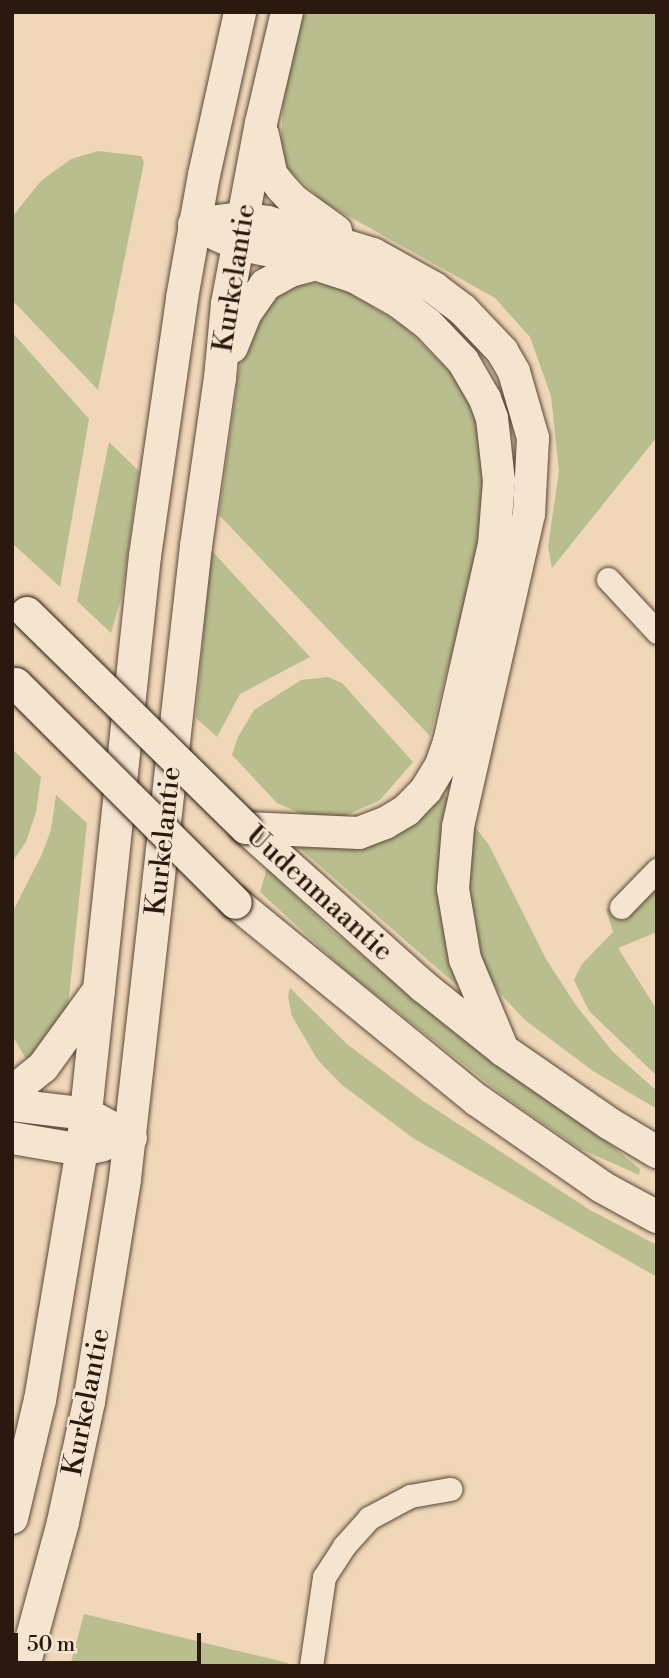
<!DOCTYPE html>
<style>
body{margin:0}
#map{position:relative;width:669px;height:1678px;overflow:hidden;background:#efd7b7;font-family:"Libre Bodoni",serif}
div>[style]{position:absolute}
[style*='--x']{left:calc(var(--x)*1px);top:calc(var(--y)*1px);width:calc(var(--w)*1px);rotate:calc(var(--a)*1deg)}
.green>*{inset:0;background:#b9be8e}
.roads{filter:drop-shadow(0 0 2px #5a4839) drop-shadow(0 0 2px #5a4839)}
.street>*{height:23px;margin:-11.5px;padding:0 11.5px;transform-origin:11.5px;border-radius:11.5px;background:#f5e5d0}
.secondary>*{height:32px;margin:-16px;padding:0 16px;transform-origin:16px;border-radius:16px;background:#f5e5d0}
.bridges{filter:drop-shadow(0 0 2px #29190f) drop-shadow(0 0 2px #29190f)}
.secondary-bridge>*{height:32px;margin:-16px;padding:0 16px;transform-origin:16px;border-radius:16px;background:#f5e5d0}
span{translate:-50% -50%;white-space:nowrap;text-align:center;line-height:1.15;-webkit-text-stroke:5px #f5e5d0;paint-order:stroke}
.street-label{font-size:28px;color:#29190f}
.frame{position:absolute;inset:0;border:14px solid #29190f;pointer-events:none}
.scale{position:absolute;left:14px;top:1633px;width:187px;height:32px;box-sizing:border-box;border:4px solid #29190f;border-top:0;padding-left:9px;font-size:21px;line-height:24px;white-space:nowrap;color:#29190f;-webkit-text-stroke:5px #f5e5d0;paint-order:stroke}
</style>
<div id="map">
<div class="green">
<div style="clip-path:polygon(302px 12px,657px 12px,657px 437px,552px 568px,548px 547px,559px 471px,551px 396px,530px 337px,495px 298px,325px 203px,287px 168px,281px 142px,283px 103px)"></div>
<div style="clip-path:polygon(98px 151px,141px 156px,144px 162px,98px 390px,12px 300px,12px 217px,41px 181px,71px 159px)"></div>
<div style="clip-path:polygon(312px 283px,329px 285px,350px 293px,405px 327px,451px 373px,467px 399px,480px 434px,486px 521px,430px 736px,219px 515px,239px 370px,250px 332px,277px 297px,294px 286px)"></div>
<div style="clip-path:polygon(12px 332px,89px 419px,60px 587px,12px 543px)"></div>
<div style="clip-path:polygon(109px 442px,139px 471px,122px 595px,111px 633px,77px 601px)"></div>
<div style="clip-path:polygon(211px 550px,310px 657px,240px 694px,217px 737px,196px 718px)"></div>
<div style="clip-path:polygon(328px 677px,342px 683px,413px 762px,380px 800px,345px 816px,304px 815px,277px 803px,232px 755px,238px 737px,254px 710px,301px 680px)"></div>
<div style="clip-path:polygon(12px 749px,41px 777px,36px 812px,26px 842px,12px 862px)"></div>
<div style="clip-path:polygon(436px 789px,450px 799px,438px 876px,468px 995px,289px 839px,328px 846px)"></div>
<div style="clip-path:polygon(56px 795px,87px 823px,68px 1006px,29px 1064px,12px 1035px,12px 913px,42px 854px,51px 830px)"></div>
<div style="clip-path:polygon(472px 823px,489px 845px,546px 959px,575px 1004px,613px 1052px,657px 1091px,657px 1109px,593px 1071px,525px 1020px,498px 991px,480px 962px,464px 890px)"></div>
<div style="clip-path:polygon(267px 868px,330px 929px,408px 993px,588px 1126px,640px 1169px,639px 1175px,579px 1148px,504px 1096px,346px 971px,260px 892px)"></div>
<div style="clip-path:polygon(657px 886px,657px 932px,618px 948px,657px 1010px,657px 1076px,589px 1011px,574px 980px,582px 964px,613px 932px,606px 909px,649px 893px)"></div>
<div style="clip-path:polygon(290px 988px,348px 1045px,423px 1101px,590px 1210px,657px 1245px,657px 1277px,413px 1138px,342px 1085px,317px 1059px,292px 1016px,288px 996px)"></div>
<div style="clip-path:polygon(84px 1614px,288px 1663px,288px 1666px,70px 1666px)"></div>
</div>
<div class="roads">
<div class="street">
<div style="--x:608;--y:579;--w:72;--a:47.2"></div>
<div style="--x:621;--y:907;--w:52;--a:-45.8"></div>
<div style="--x:311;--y:1666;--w:90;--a:-81.7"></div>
<div style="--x:324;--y:1577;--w:37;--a:-57"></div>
<div style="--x:344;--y:1546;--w:38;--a:-48"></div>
<div style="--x:369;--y:1518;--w:47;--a:-28.2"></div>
<div style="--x:410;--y:1496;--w:41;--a:-9.9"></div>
</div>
<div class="secondary">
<div style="--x:263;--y:135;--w:40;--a:78"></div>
<div style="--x:271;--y:174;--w:18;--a:52"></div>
<div style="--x:282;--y:188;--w:16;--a:47"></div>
<div style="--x:293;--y:200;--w:53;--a:35.8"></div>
<div style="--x:194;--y:224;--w:48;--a:-7.1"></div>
<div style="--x:242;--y:218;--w:26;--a:9"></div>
<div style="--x:268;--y:222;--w:110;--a:16.9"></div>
<div style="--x:373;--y:254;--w:70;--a:29.1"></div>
<div style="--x:434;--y:288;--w:36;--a:37"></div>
<div style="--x:463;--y:310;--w:57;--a:46.4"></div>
<div style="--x:502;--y:351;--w:24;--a:60"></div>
<div style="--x:514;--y:372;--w:69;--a:73.9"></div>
<div style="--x:533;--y:438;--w:76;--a:93"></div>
<div style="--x:529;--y:514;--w:321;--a:102.8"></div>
<div style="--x:458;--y:827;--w:62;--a:94.6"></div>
<div style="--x:453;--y:889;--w:71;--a:80.3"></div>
<div style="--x:465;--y:959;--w:99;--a:67.3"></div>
<div style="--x:217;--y:235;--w:22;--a:24"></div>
<div style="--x:237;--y:244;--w:45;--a:11.6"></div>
<div style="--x:281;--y:253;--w:78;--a:18"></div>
<div style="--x:355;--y:277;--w:51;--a:29.6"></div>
<div style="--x:399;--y:302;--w:36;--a:37"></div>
<div style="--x:428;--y:324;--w:51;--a:46.6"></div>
<div style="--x:463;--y:361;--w:44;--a:59.9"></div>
<div style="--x:485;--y:399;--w:20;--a:70"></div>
<div style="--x:492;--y:418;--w:63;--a:83.7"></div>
<div style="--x:499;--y:481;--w:63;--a:94.5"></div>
<div style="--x:494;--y:544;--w:203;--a:102.8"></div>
<div style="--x:449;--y:742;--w:24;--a:109"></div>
<div style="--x:441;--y:765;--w:29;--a:121"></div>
<div style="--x:426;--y:790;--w:28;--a:134"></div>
<div style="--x:407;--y:810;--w:26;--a:149"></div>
<div style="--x:385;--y:823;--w:28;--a:159"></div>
<div style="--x:359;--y:833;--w:113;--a:-177.5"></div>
<div style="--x:232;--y:347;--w:35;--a:-68"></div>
<div style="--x:245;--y:314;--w:35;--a:-55"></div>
<div style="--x:265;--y:285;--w:29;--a:-29"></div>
<div style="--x:290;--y:271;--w:27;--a:-15"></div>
<div style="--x:246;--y:828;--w:239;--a:41.8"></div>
<div style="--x:424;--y:987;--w:101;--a:38.6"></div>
<div style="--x:503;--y:1050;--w:130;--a:34.7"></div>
<div style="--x:610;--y:1124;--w:55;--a:30.8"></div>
<div style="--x:236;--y:903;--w:311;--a:39.3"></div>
<div style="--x:477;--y:1100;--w:152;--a:34.8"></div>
<div style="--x:602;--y:1187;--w:63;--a:28.6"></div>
<div style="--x:12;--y:1092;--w:40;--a:-39"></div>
<div style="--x:43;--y:1067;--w:95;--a:-54"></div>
<div style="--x:12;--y:1105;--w:76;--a:6.8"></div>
<div style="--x:87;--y:1114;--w:50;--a:28.6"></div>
<div style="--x:12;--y:1138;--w:71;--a:9.7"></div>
<div style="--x:82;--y:1150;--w:22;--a:-13"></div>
<div style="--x:12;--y:1518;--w:121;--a:-76.7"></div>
<div style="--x:40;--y:1400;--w:254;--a:-80.5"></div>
<div style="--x:82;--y:1150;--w:597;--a:-83.95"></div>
<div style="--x:145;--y:556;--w:261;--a:-81.8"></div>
<div style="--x:182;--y:298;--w:125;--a:-79.9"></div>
<div style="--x:204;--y:175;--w:167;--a:-77.5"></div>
<div style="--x:24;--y:1666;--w:149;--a:-74.8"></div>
<div style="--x:63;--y:1522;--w:123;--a:-77.8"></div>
<div style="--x:89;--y:1402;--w:226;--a:-80.8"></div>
<div style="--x:125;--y:1179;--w:637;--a:-83.6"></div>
<div style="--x:196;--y:546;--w:170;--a:-81.9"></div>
<div style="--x:220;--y:378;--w:74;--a:-84.6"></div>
<div style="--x:227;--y:304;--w:184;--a:-79.4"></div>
<div style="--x:261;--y:123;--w:114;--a:-76.8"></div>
</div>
</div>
<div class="bridges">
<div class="secondary-bridge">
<div style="--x:27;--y:613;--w:307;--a:44.5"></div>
<div style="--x:16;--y:684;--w:310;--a:44.9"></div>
</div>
</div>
<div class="street-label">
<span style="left:235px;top:278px;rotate:-81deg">Kurkelantie</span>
<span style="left:164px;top:841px;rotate:-84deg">Kurkelantie</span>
<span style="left:319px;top:894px;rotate:42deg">Uudenmaantie</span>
<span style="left:87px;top:1402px;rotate:-79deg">Kurkelantie</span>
</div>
<div class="frame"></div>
<div class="scale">50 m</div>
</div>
